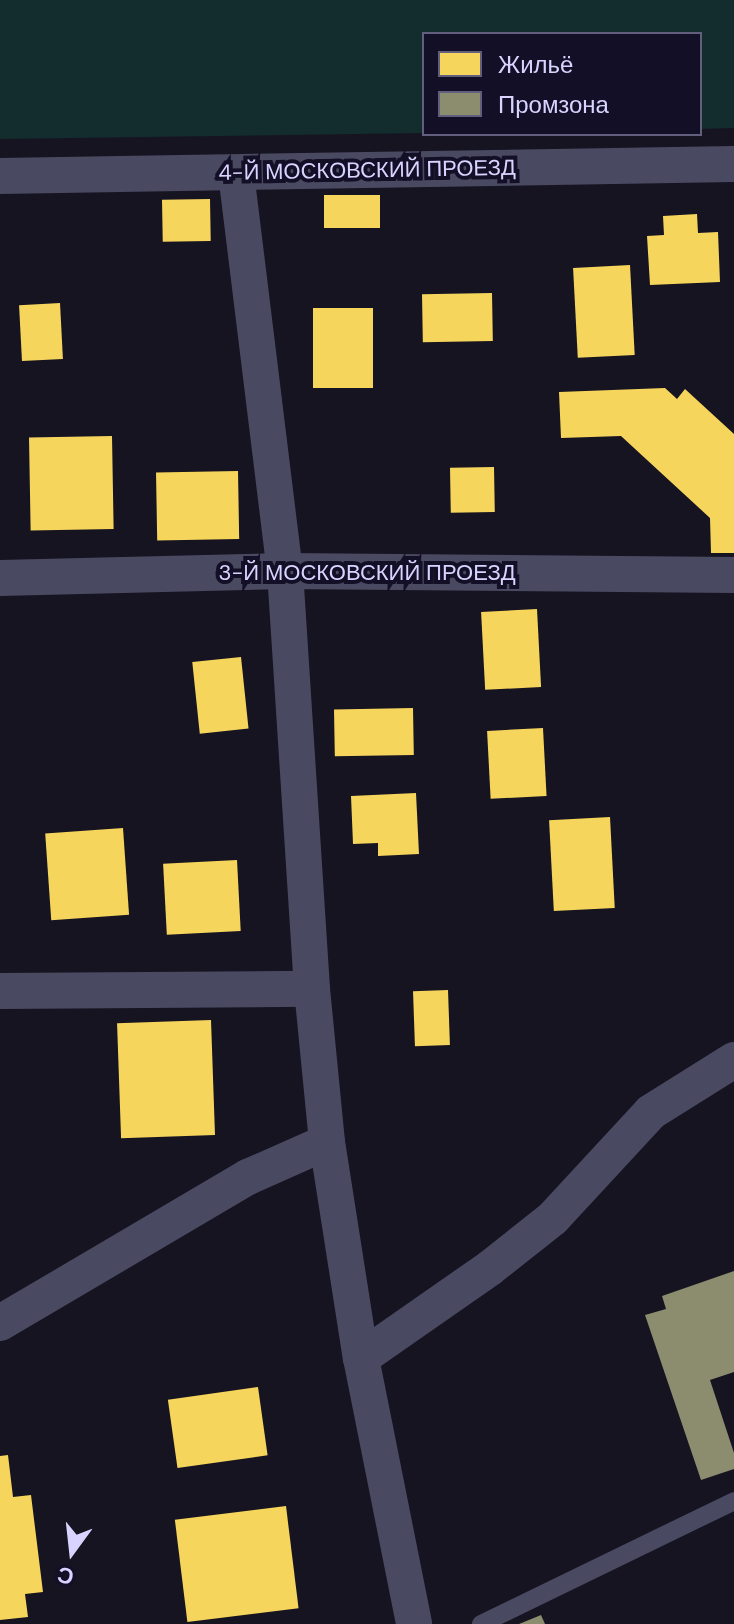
<!DOCTYPE html>
<meta charset="utf-8">
<style>
body{margin:0}
#map{position:relative;width:734px;height:1624px;overflow:hidden;background:#161421;font-family:"DM Sans",sans-serif}
div>[style]{position:absolute}
[style*='--x']{left:calc(var(--x)*1px);top:calc(var(--y)*1px);width:calc(var(--w)*1px);rotate:calc(var(--a)*1deg)}
.green>*{inset:0;background:#132c2d}
.homes>*{inset:0;background:#f6d55c;transform-origin:0 0}
.industry>*{inset:0;background:#8c8c6e}
.service>*{height:18px;margin:-9px;padding:0 9px;transform-origin:9px;border-radius:9px;background:#4a4962}
.minor>*{height:36px;margin:-18px;padding:0 18px;transform-origin:18px;border-radius:18px;background:#4a4962}
span{translate:-50% -50%;white-space:nowrap;text-align:center;line-height:1.15;-webkit-text-stroke:8px #130f26;paint-order:stroke}
.street-label{font-size:22px;color:#d9d4ff}
.legend{position:absolute;left:422px;top:32px;width:280px;height:104px;box-sizing:border-box;background:#130f26;border:2px solid #625e7d;margin:0;padding:10px 14px;list-style:none;font-size:24px;color:#d9d4ff}
.legend li{display:flex;align-items:center;gap:16px;height:40px}
.legend b{width:40px;border:2px solid #625e7d}
.north{position:absolute;left:32px;top:1512px;width:80px;height:80px;-webkit-text-stroke:6px #130f26;paint-order:stroke;rotate:195deg;font-size:22px;font-weight:700;line-height:32px;text-align:center;color:#d9d4ff}
.north::after{content:'';display:block;margin:auto;width:28px;height:36px;background:#d9d4ff;clip-path:polygon(50% 0,100% 100%,50% 72%,0 100%)}
</style>
<div id="map">
<div class="green">
<div style="clip-path:polygon(0 0,734px 0,734px 128px,700px 129px,700px 34px,424px 34px,424px 133px,0 139px)"></div>
</div>
<div class="homes">
<div style="left:380px;top:195px;width:33px;height:56px;rotate:90deg"></div>
<div style="left:210px;top:199px;width:42px;height:48px;rotate:89deg"></div>
<div style="clip-path:polygon(697px 214px,698px 233px,718px 232px,720px 282px,650px 285px,647px 236px,664px 235px,663px 216px)"></div>
<div style="left:630px;top:265px;width:90px;height:57px;rotate:87deg"></div>
<div style="left:492px;top:293px;width:48px;height:70px;rotate:89deg"></div>
<div style="left:60px;top:303px;width:56px;height:41px;rotate:87deg"></div>
<div style="left:313px;top:308px;width:60px;height:80px"></div>
<div style="clip-path:polygon(665px 388px,677px 399px,685px 389px,734px 434px,734px 553px,711px 553px,710px 518px,621px 436px,561px 438px,559px 392px)"></div>
<div style="left:112px;top:436px;width:93px;height:83px;rotate:89deg"></div>
<div style="left:494px;top:467px;width:45px;height:44px;rotate:89deg"></div>
<div style="left:238px;top:471px;width:68px;height:82px;rotate:89deg"></div>
<div style="left:537px;top:609px;width:78px;height:56px;rotate:87deg"></div>
<div style="left:241px;top:657px;width:72px;height:49px;rotate:84deg"></div>
<div style="left:413px;top:708px;width:47px;height:79px;rotate:89deg"></div>
<div style="left:543px;top:728px;width:68px;height:56px;rotate:87deg"></div>
<div style="clip-path:polygon(416px 793px,419px 854px,378px 856px,378px 843px,353px 844px,351px 796px)"></div>
<div style="left:610px;top:817px;width:91px;height:61px;rotate:87deg"></div>
<div style="left:123px;top:828px;width:87px;height:78px;rotate:86deg"></div>
<div style="left:237px;top:860px;width:71px;height:74px;rotate:87deg"></div>
<div style="left:448px;top:990px;width:55px;height:35px;rotate:88deg"></div>
<div style="left:211px;top:1020px;width:115px;height:94px;rotate:88deg"></div>
<div style="left:258px;top:1387px;width:69px;height:91px;rotate:82deg"></div>
<div style="clip-path:polygon(8px 1455px,13px 1497px,31px 1495px,43px 1592px,25px 1594px,28px 1617px,0 1620px,0 1456px)"></div>
<div style="left:286px;top:1506px;width:103px;height:112px;rotate:83deg"></div>
</div>
<div class="industry">
<div style="clip-path:polygon(734px 1271px,734px 1372px,710px 1380px,734px 1453px,734px 1469px,701px 1480px,645px 1315px,666px 1309px,662px 1296px)"></div>
<div style="clip-path:polygon(541px 1615px,545px 1624px,519px 1624px)"></div>
</div>
<div class="service">
<div style="--x:481;--y:1624;--w:281;--a:-25.9"></div>
</div>
<div class="minor">
<div style="--x:236;--y:173;--w:401;--a:83"></div>
<div style="--x:285;--y:571;--w:419;--a:86.3"></div>
<div style="--x:312;--y:989;--w:154;--a:84.4"></div>
<div style="--x:327;--y:1142;--w:219;--a:81.1"></div>
<div style="--x:361;--y:1358;--w:271;--a:78.7"></div>
<div style="--x:0;--y:176;--w:734;--a:-0.94"></div>
<div style="--x:0;--y:578;--w:285;--a:-1.4"></div>
<div style="--x:285;--y:571;--w:449;--a:0.5"></div>
<div style="--x:0;--y:991;--w:312;--a:-0.4"></div>
<div style="--x:0;--y:1323;--w:288;--a:-30.5"></div>
<div style="--x:248;--y:1177;--w:86;--a:-23.9"></div>
<div style="--x:361;--y:1358;--w:157;--a:-34.9"></div>
<div style="--x:490;--y:1268;--w:80;--a:-38.4"></div>
<div style="--x:553;--y:1218;--w:144;--a:-47.2"></div>
<div style="--x:651;--y:1112;--w:98;--a:-32.1"></div>
</div>
<div class="street-label">
<span style="left:367px;top:170px;rotate:-1deg">4-Й МОСКОВСКИЙ ПРОЕЗД</span>
<span style="left:367px;top:573px">3-Й МОСКОВСКИЙ ПРОЕЗД</span>
</div>
<ul class="legend">
<li><b style="height:22px;background:#f6d55c"></b>Жильё</li>
<li><b style="height:22px;background:#8c8c6e"></b>Промзона</li>
</ul>
<div class="north">С</div>
</div>
